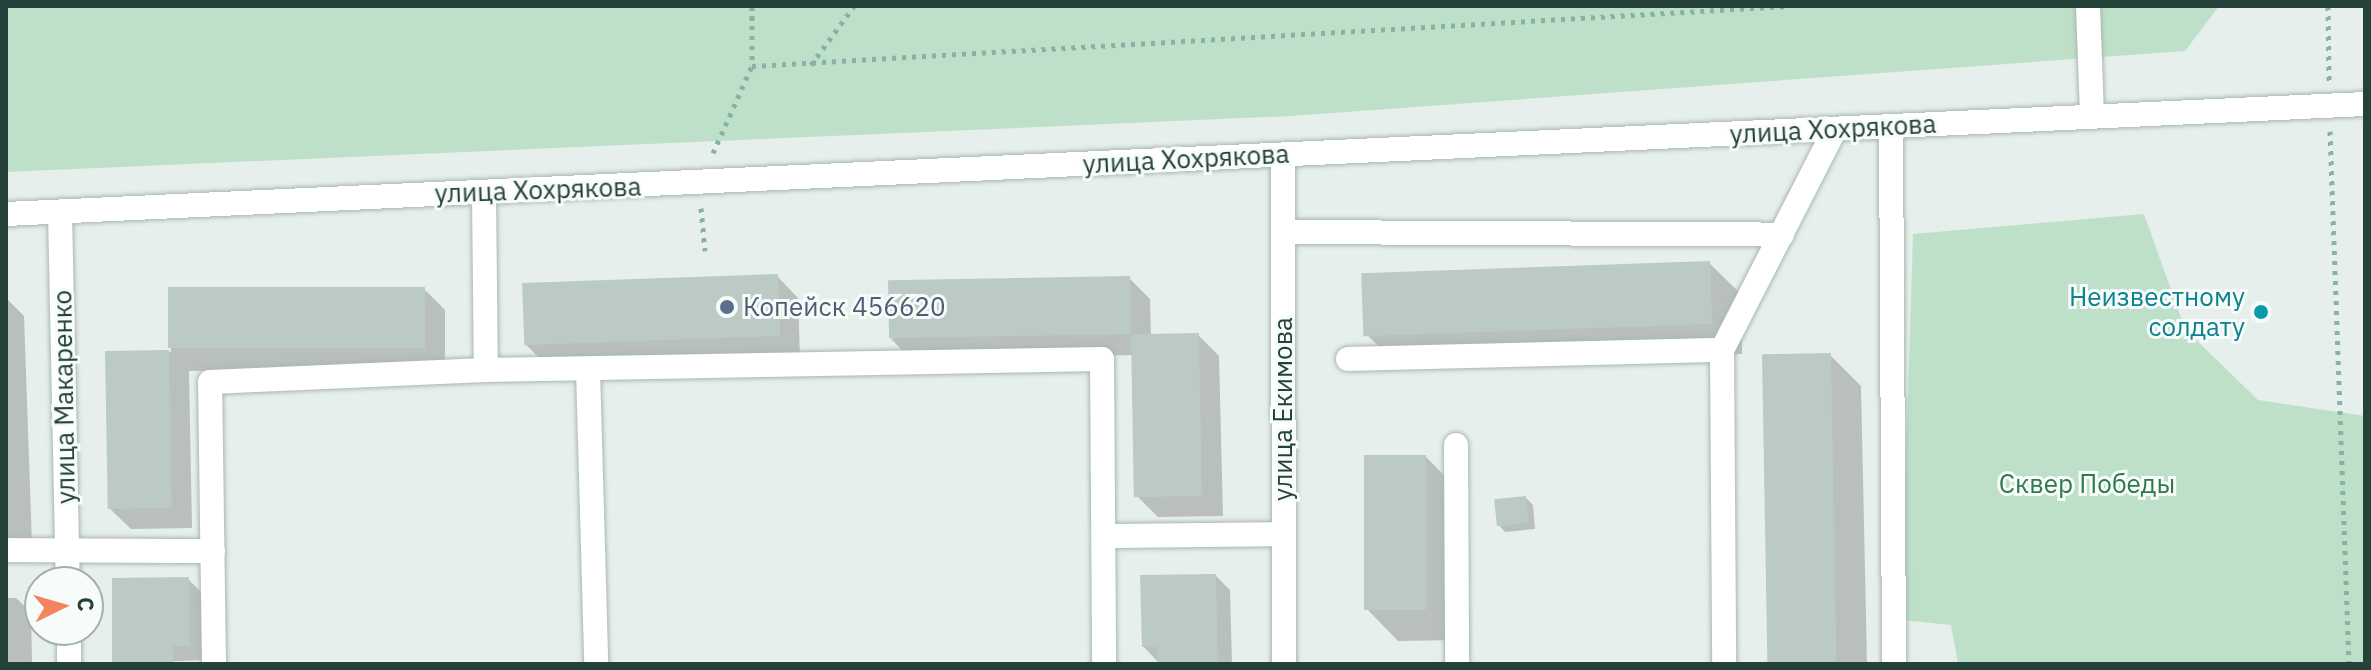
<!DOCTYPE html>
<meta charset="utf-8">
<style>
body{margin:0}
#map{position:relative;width:2371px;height:670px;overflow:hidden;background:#e6efeb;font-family:"IBM Plex Sans",sans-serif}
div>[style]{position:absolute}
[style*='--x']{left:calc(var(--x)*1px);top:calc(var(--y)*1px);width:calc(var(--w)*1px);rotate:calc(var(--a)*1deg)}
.green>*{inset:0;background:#bfe0c8}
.shadow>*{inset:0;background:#0003}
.building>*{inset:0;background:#bbcac4;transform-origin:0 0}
.path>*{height:5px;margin-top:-2.5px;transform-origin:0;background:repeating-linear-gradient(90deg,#86b3a5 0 4px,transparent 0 10px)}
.roads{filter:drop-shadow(0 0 2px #a8b8b2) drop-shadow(0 0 2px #a8b8b2)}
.minor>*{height:24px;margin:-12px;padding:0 12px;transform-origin:12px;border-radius:12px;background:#fff}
.dots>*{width:22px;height:22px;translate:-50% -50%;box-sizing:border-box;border:4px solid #f7fbf9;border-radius:50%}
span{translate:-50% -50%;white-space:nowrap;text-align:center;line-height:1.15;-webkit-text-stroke:6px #f7fbf9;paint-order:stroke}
.street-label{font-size:26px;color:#24423a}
.culture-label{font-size:26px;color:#0d838f}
.right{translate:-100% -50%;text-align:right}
.service-label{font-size:26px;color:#4e5e75}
.left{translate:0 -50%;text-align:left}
.park-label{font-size:26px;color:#2d7a4b}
.frame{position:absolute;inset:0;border:8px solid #24423a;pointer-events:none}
.north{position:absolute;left:24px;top:566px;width:80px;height:80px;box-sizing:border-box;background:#f7fbf9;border:2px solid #a3b1ad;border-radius:50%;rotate:85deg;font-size:22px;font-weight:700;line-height:32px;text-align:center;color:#24423a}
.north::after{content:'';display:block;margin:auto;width:28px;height:36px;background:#f4845f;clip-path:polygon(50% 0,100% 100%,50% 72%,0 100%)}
</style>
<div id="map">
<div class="green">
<div style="clip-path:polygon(6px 6px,2219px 6px,2185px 51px,1291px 116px,6px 172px)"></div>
<div style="clip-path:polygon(2144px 214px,2185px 329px,2258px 400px,2365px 416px,2364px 663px,1958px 664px,1951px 625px,1901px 620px,1913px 234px)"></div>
</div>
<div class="shadow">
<div style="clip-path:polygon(1709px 263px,1741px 294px,1742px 354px,1396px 363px,1364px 332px)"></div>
<div style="clip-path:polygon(777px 276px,798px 298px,800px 357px,548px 366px,526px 345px)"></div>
<div style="clip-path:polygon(1129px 278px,1150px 299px,1151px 336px,1198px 335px,1219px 356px,1223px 516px,1158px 517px,1137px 496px,1133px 355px,912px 360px,891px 339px)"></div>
<div style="clip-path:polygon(424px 289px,445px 310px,445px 368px,189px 371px,192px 528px,131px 529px,109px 508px,107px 353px,171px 352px,170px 292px)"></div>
<div style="clip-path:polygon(6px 298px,24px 316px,32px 545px,6px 546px)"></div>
<div style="clip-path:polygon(1830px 355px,1861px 386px,1867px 664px,1771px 664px)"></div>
<div style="clip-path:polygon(1426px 457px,1457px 488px,1458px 640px,1398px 641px,1367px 609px)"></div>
<div style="clip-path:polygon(1526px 498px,1533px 505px,1535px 529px,1505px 532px,1498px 524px)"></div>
<div style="clip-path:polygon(1216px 576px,1230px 590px,1232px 664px,1160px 664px,1144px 647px)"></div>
<div style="clip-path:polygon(188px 579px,203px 594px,204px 660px,114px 664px)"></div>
<div style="clip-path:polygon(6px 598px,16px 598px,31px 612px,32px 664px,6px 664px)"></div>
</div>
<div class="building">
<div style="left:1710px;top:261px;width:63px;height:349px;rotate:88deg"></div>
<div style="left:778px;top:274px;width:62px;height:256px;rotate:88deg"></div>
<div style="left:1130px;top:276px;width:58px;height:242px;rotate:89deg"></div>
<div style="left:425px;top:287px;width:61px;height:257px;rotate:90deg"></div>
<div style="left:1199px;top:333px;width:163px;height:68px;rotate:89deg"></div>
<div style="left:169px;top:350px;width:158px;height:64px;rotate:89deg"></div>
<div style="left:1831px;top:353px;width:311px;height:69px;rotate:89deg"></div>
<div style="left:1364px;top:455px;width:62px;height:155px"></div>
<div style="left:1526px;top:496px;width:27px;height:32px;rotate:84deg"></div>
<div style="clip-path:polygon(1216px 574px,1218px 664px,1158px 664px,1157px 647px,1142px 647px,1140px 575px)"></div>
<div style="clip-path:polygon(189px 577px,190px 646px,173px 646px,173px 664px,112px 664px,112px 578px)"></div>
</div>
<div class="path">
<div style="--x:752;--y:6;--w:60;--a:90"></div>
<div style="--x:752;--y:66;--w:1038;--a:-3.31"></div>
<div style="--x:2328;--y:6;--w:75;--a:89.2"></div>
<div style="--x:811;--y:65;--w:73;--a:-53.9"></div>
<div style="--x:2330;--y:131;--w:533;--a:87.96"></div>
<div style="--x:713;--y:153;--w:95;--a:-65.9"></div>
<div style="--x:701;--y:208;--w:43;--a:84.7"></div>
</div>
<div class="roads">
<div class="minor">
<div style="--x:2088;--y:6;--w:111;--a:87.9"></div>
<div style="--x:1891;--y:126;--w:538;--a:89.68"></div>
<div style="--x:1283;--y:155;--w:509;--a:89.89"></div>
<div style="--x:484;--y:192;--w:178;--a:89.4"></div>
<div style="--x:60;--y:212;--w:370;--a:88.8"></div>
<div style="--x:6;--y:214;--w:2362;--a:-2.67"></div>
<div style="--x:1283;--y:232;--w:499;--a:0.3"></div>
<div style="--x:1722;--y:350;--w:248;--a:-62.9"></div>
<div style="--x:1348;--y:359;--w:374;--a:-1.4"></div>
<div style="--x:1722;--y:350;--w:314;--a:89.6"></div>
<div style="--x:588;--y:369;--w:295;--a:88.4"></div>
<div style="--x:1456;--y:445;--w:219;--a:89.7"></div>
<div style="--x:1104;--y:536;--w:179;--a:-0.6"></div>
<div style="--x:6;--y:550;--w:207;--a:0.3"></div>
<div style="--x:69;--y:630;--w:34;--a:90"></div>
<div style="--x:214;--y:664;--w:282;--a:-90.8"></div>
<div style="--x:210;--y:382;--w:276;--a:-2.5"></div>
<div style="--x:486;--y:370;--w:616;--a:-1.02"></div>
<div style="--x:1102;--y:359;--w:305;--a:89.6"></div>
</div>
</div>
<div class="dots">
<div style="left:727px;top:307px;background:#5c6f8a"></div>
<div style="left:2261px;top:312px;background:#0f9aa8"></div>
</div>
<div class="street-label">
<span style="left:1833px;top:129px;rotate:-3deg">улица Хохрякова</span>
<span style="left:1186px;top:159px;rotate:-3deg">улица Хохрякова</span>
<span style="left:538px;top:190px;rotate:-2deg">улица Хохрякова</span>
<span style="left:64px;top:397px;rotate:-91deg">улица Макаренко</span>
<span style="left:1283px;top:409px;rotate:-90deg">улица Екимова</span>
</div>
<div class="culture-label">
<span class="right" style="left:2245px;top:312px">Неизвестному<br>солдату</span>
</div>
<div class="service-label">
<span class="left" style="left:743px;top:307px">Копейск 456620</span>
</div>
<div class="park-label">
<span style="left:2087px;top:484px">Сквер Победы</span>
</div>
<div class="frame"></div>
<div class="north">С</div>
</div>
